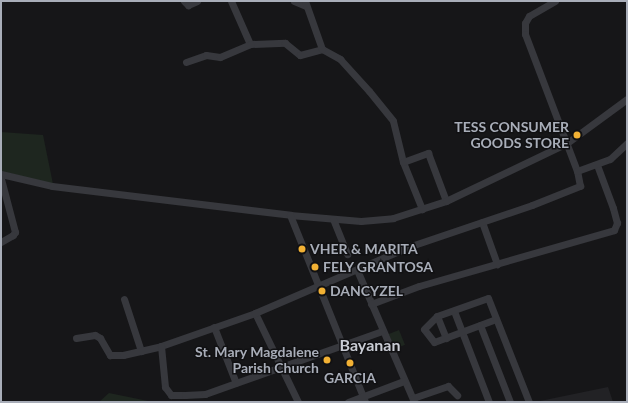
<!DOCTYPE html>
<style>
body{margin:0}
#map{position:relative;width:628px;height:403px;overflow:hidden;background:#161618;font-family:Lato,sans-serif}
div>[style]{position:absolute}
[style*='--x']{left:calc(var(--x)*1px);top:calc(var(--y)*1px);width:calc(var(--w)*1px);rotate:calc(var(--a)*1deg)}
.built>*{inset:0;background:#222225}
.green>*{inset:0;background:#1e261f;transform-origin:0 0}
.minor>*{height:7px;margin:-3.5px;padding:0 3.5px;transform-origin:3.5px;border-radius:3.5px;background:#37383d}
.dots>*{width:11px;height:11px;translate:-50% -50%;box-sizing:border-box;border:2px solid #111113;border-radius:50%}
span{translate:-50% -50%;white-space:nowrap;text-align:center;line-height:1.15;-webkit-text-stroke:3px #111113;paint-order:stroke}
.poi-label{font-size:14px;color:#a8adb8;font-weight:700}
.right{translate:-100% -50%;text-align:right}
.left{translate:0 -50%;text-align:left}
.quarter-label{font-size:16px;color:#c9ccd4;font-weight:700}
.frame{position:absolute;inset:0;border:2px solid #a8adb8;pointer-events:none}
</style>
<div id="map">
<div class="built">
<div style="clip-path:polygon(608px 387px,613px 402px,540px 401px)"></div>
</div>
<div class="green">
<div style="clip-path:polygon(1px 132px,43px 135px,53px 184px,1px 171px)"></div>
<div style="left:399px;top:330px;width:16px;height:11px;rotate:68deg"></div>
<div style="clip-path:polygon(109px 393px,153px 402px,99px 402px)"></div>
</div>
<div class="minor">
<div style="--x:184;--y:1;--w:6;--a:45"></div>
<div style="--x:188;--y:5;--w:10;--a:-24"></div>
<div style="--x:231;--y:1;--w:47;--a:66.2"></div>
<div style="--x:250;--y:44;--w:35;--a:-2"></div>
<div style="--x:285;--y:43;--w:19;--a:39"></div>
<div style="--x:300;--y:55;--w:23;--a:-15"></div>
<div style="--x:322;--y:49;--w:21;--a:29"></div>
<div style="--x:340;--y:59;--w:43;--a:47.8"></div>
<div style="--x:369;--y:91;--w:38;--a:51"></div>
<div style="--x:393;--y:121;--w:42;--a:76.3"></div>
<div style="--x:403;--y:162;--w:51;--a:68"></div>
<div style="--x:294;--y:1;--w:13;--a:23"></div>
<div style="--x:305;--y:1;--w:51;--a:70.5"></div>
<div style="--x:555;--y:1;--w:30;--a:150"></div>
<div style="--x:529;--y:16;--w:8;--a:120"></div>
<div style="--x:525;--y:23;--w:11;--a:90"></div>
<div style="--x:525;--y:34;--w:147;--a:69.2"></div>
<div style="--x:186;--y:62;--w:21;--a:-19"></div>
<div style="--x:206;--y:55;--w:14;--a:8"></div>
<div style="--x:220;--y:57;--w:33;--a:-23"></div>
<div style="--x:403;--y:162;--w:27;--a:-20"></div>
<div style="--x:428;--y:153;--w:51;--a:69.4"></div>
<div style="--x:1;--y:174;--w:52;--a:13.2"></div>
<div style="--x:52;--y:186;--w:240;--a:6.9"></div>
<div style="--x:290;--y:215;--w:71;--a:4.8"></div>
<div style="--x:361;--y:221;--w:32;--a:-5"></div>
<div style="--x:393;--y:218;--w:56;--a:-17.8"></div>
<div style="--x:446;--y:201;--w:134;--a:-25.6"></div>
<div style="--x:567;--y:143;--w:74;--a:-36.3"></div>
<div style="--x:1;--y:179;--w:55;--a:75.2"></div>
<div style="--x:15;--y:232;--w:4;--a:124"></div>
<div style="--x:13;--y:235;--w:14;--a:150"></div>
<div style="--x:290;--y:215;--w:201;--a:68.1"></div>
<div style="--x:333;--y:219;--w:38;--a:68"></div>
<div style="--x:482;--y:222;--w:45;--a:70.3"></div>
<div style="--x:357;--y:270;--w:144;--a:66.6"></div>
<div style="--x:124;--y:299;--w:55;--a:71.9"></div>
<div style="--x:371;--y:304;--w:51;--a:-20.6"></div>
<div style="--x:419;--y:286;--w:203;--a:-16"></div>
<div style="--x:614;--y:230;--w:8;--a:-67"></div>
<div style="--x:617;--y:223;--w:16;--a:-105"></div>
<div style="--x:613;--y:208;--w:46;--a:-110.4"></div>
<div style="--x:454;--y:311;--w:97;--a:69"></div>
<div style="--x:255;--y:313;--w:99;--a:64.2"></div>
<div style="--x:437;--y:316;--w:24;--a:68"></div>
<div style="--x:496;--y:319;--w:66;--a:159.6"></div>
<div style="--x:434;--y:342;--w:16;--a:-128"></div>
<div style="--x:424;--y:329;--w:18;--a:-45"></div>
<div style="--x:437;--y:316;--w:54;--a:-19.4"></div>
<div style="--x:488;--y:298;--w:112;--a:68.5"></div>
<div style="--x:480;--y:325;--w:83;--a:68.7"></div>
<div style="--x:214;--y:327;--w:60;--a:68.6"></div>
<div style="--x:76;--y:338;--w:19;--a:-9"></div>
<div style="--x:95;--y:335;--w:6;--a:31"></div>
<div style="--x:100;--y:338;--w:20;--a:60"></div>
<div style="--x:110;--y:355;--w:13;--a:0"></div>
<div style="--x:123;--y:355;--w:39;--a:-13"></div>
<div style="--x:161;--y:346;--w:100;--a:-19.3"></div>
<div style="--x:255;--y:313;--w:167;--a:-23.3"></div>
<div style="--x:408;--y:247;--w:131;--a:-18.7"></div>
<div style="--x:532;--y:205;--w:52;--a:-21.6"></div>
<div style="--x:580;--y:186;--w:15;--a:-101"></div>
<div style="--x:577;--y:171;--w:35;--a:-20"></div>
<div style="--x:610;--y:159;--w:23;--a:-43"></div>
<div style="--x:161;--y:346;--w:41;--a:84.4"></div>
<div style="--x:165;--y:387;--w:10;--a:53"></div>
<div style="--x:171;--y:395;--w:14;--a:0"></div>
<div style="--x:185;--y:395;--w:20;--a:-3"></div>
<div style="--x:205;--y:394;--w:188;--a:-19.6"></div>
<div style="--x:413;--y:398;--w:37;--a:-19"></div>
<div style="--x:448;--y:386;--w:13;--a:45"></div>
<div style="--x:348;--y:402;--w:60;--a:-20.6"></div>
</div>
<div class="dots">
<div style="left:577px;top:135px;background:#f2b134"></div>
<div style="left:302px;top:249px;background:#f2b134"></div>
<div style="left:315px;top:267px;background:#f2b134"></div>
<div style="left:322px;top:291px;background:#f2b134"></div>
<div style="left:327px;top:360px;background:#f2b134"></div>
<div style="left:350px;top:363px;background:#f2b134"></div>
</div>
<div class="poi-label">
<span class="right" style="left:569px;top:135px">TESS CONSUMER<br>GOODS STORE</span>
<span class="left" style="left:310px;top:249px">VHER &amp; MARITA</span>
<span class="left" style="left:323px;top:267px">FELY GRANTOSA</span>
<span class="left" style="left:330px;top:291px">DANCYZEL</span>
<span class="right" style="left:319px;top:360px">St. Mary Magdalene<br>Parish Church</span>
<span style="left:350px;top:378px">GARCIA</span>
</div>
<div class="quarter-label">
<span style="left:370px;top:345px">Bayanan</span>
</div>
<div class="frame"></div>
</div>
